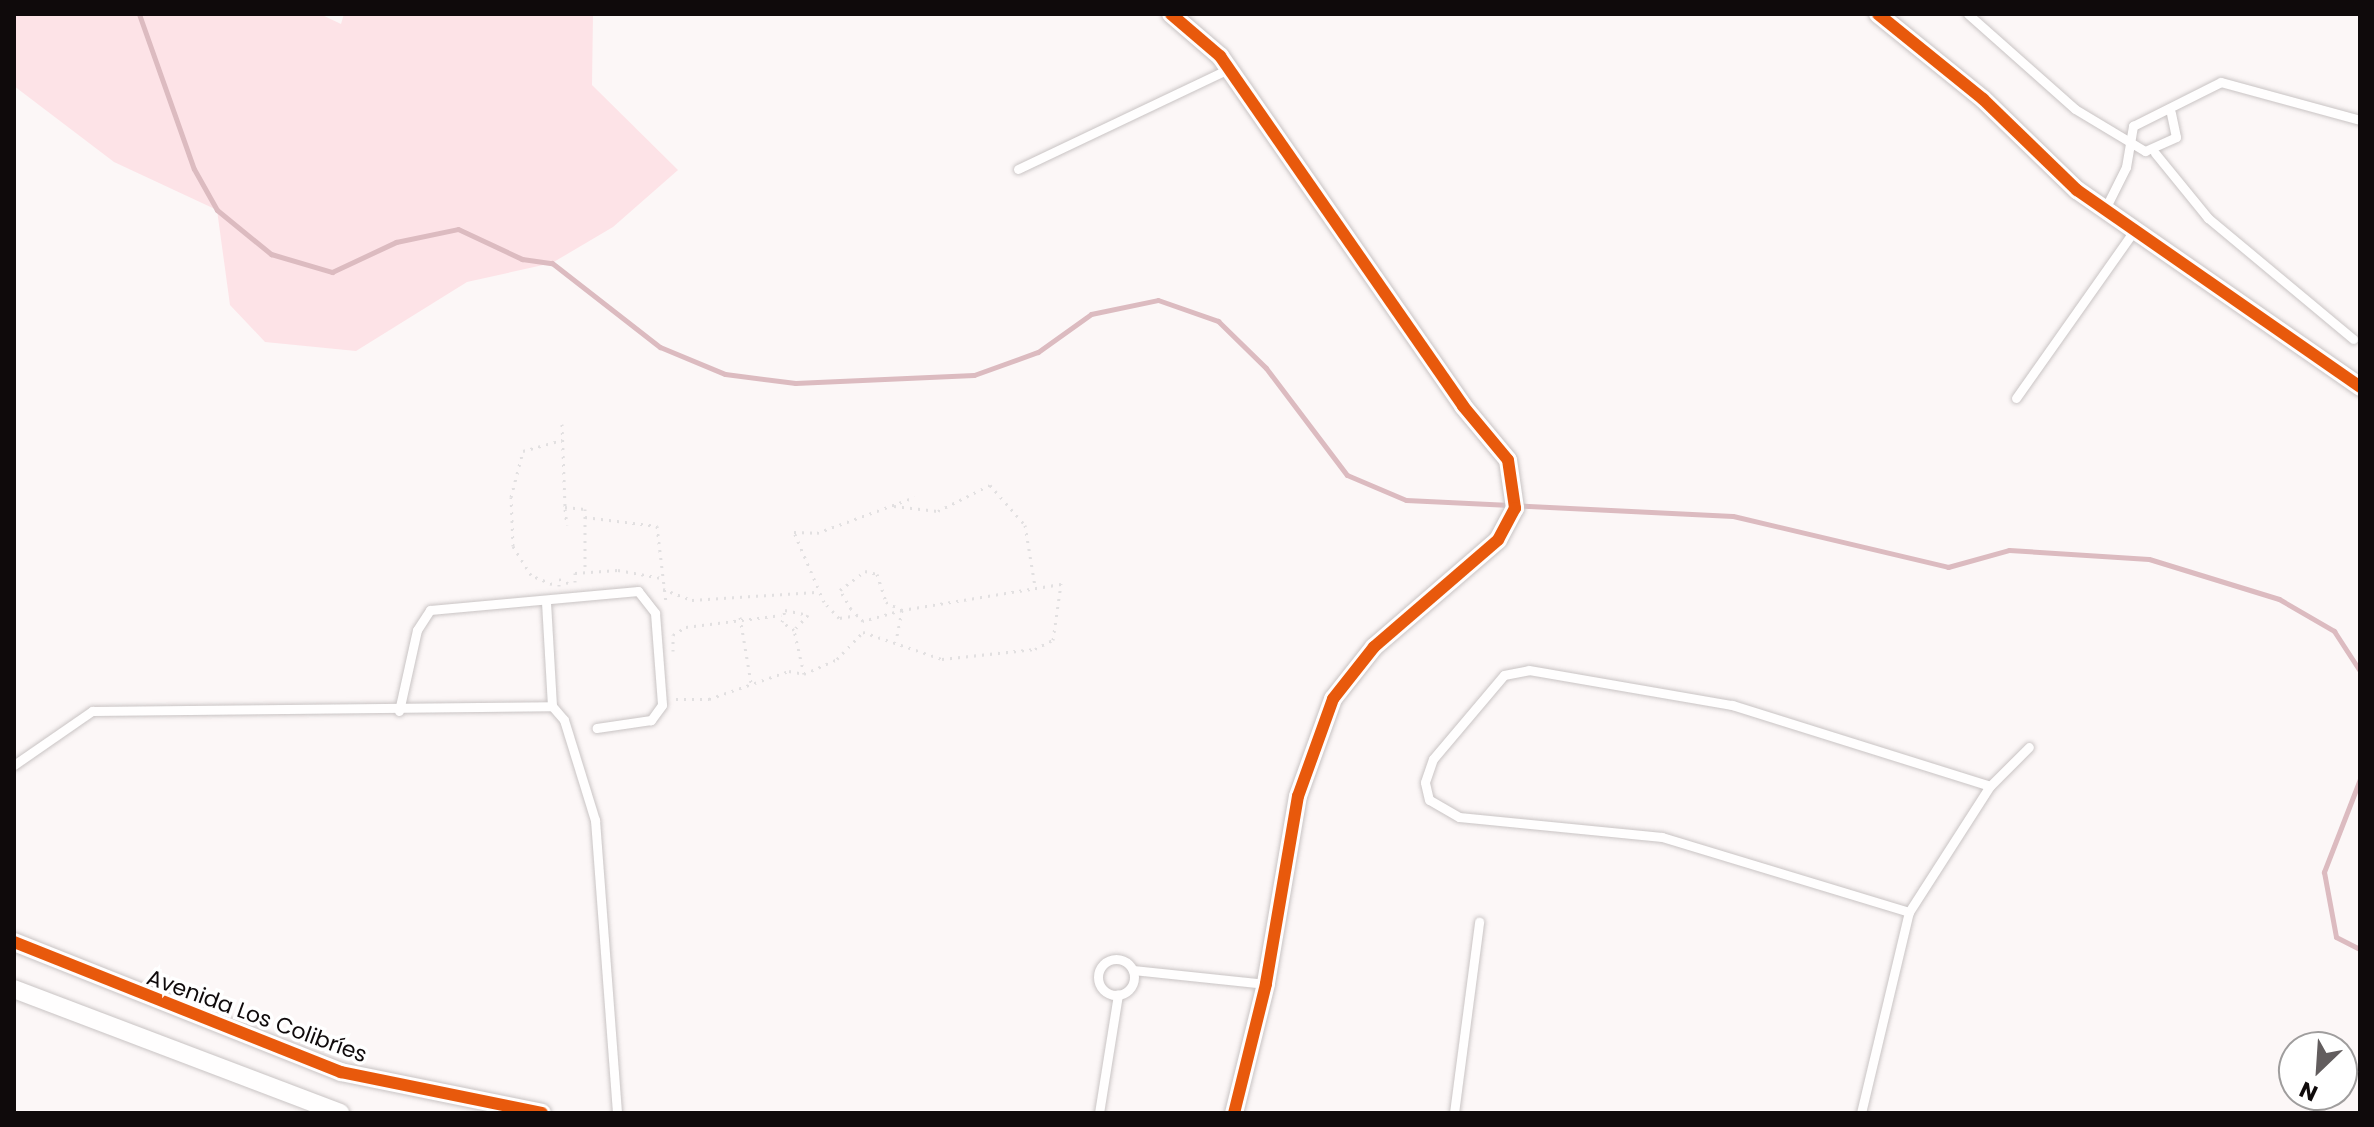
<!DOCTYPE html>
<meta charset="utf-8">
<style>
body{margin:0}
#map{position:relative;width:2374px;height:1127px;overflow:hidden;background:#fcf7f7;font-family:Poppins,sans-serif}
div>[style]{position:absolute}
[style*='--x']{left:calc(var(--x)*1px);top:calc(var(--y)*1px);width:calc(var(--w)*1px);rotate:calc(var(--a)*1deg)}
.green>*{inset:0;background:#fde3e7}
.stream>*{height:5px;margin:-2.5px;padding:0 2.5px;transform-origin:2.5px;border-radius:2.5px;background:#dcbbc0}
.path>*{height:3px;margin-top:-1.5px;transform-origin:0;background:repeating-linear-gradient(90deg,#e2e0e1 0 2px,transparent 0 8px)}
.roads{filter:drop-shadow(0 0 2px #c9c4c4) drop-shadow(0 0 2px #c9c4c4)}
.lane>*{height:9px;margin:-4.5px;padding:0 4.5px;transform-origin:4.5px;border-radius:4.5px;background:#fffefe}
.lane>.ring{margin:-4.5px;padding:0;box-sizing:content-box;background:none;border:9px solid #fffefe;border-radius:50%}
.street>*{height:18px;margin:-9px;padding:0 9px;transform-origin:9px;border-radius:9px;background:#fffefe}
.cycleway>*{height:12px;margin:-6px;padding:0 6px;transform-origin:6px;border-radius:6px;background:#e8590c}
span{translate:-50% -50%;white-space:nowrap;text-align:center;line-height:1.15;-webkit-text-stroke:7px #fff;paint-order:stroke}
.street-label{font-size:22px;color:#0f0a0b}
.frame{position:absolute;inset:0;border:16px solid #0f0a0b;pointer-events:none}
.north{position:absolute;left:2278px;top:1031px;width:80px;height:80px;box-sizing:border-box;background:#fff;border:2px solid #9f9d9d;border-radius:50%;rotate:205deg;font-size:22px;font-weight:700;line-height:32px;text-align:center;color:#0f0a0b}
.north::after{content:'';display:block;margin:auto;width:28px;height:36px;background:#625d5e;clip-path:polygon(50% 0,100% 100%,50% 72%,0 100%)}
</style>
<div id="map">
<div class="green">
<div style="clip-path:polygon(14px 14px,320px 14px,341px 24px,344px 14px,593px 14px,592px 85px,678px 170px,613px 227px,552px 263px,467px 282px,356px 351px,265px 342px,230px 305px,217px 210px,114px 162px,14px 86px)"></div>
</div>
<div class="stream">
<div style="--x:139;--y:14;--w:164;--a:70.5"></div>
<div style="--x:194;--y:169;--w:47;--a:60.7"></div>
<div style="--x:217;--y:210;--w:70;--a:39.2"></div>
<div style="--x:271;--y:254;--w:64;--a:16.4"></div>
<div style="--x:332;--y:272;--w:71;--a:-25.1"></div>
<div style="--x:396;--y:242;--w:63;--a:-11.8"></div>
<div style="--x:458;--y:229;--w:71;--a:25.1"></div>
<div style="--x:522;--y:259;--w:30;--a:8"></div>
<div style="--x:552;--y:263;--w:137;--a:37.9"></div>
<div style="--x:660;--y:347;--w:70;--a:22.6"></div>
<div style="--x:725;--y:374;--w:71;--a:7.3"></div>
<div style="--x:795;--y:383;--w:179;--a:-2.6"></div>
<div style="--x:974;--y:375;--w:68;--a:-19.8"></div>
<div style="--x:1038;--y:352;--w:65;--a:-35.6"></div>
<div style="--x:1091;--y:314;--w:68;--a:-11.8"></div>
<div style="--x:1158;--y:300;--w:64;--a:19.3"></div>
<div style="--x:1218;--y:321;--w:67;--a:44.4"></div>
<div style="--x:1266;--y:368;--w:134;--a:52.9"></div>
<div style="--x:1347;--y:475;--w:64;--a:23"></div>
<div style="--x:1406;--y:500;--w:327;--a:2.8"></div>
<div style="--x:1733;--y:516;--w:221;--a:13.3"></div>
<div style="--x:1948;--y:567;--w:63;--a:-15.6"></div>
<div style="--x:2009;--y:550;--w:140;--a:3.7"></div>
<div style="--x:2149;--y:559;--w:136;--a:17.1"></div>
<div style="--x:2279;--y:599;--w:64;--a:30.2"></div>
<div style="--x:2334;--y:631;--w:48;--a:57"></div>
<div style="--x:2360;--y:779;--w:100;--a:111.2"></div>
<div style="--x:2324;--y:872;--w:66;--a:79.5"></div>
<div style="--x:2336;--y:937;--w:27;--a:27"></div>
</div>
<div class="path">
<div style="--x:562;--y:424;--w:83;--a:87.9"></div>
<div style="--x:565;--y:507;--w:20;--a:6"></div>
<div style="--x:585;--y:509;--w:63;--a:90"></div>
<div style="--x:894;--y:506;--w:44;--a:6.5"></div>
<div style="--x:938;--y:511;--w:58;--a:-26.6"></div>
<div style="--x:990;--y:485;--w:53;--a:48.8"></div>
<div style="--x:1025;--y:525;--w:62;--a:80.7"></div>
<div style="--x:565;--y:509;--w:16;--a:83"></div>
<div style="--x:585;--y:517;--w:73;--a:7.1"></div>
<div style="--x:657;--y:526;--w:78;--a:83.3"></div>
<div style="--x:865;--y:571;--w:12;--a:14"></div>
<div style="--x:877;--y:574;--w:29;--a:72"></div>
<div style="--x:886;--y:602;--w:18;--a:27"></div>
<div style="--x:902;--y:610;--w:41;--a:164.2"></div>
<div style="--x:863;--y:621;--w:17;--a:-135"></div>
<div style="--x:851;--y:609;--w:22;--a:-120"></div>
<div style="--x:840;--y:590;--w:31;--a:-37"></div>
<div style="--x:575;--y:582;--w:9;--a:-90"></div>
<div style="--x:575;--y:573;--w:43;--a:-4"></div>
<div style="--x:618;--y:570;--w:44;--a:10.5"></div>
<div style="--x:552;--y:584;--w:23;--a:-157"></div>
<div style="--x:531;--y:575;--w:34;--a:-122"></div>
<div style="--x:513;--y:546;--w:49;--a:-92.3"></div>
<div style="--x:511;--y:497;--w:48;--a:-75.4"></div>
<div style="--x:523;--y:451;--w:41;--a:-15.8"></div>
<div style="--x:559;--y:586;--w:7;--a:-90"></div>
<div style="--x:559;--y:579;--w:10;--a:24"></div>
<div style="--x:663;--y:589;--w:31;--a:21"></div>
<div style="--x:692;--y:600;--w:124;--a:-3.7"></div>
<div style="--x:858;--y:615;--w:19;--a:171"></div>
<div style="--x:839;--y:618;--w:22;--a:-133"></div>
<div style="--x:824;--y:602;--w:76;--a:-113.2"></div>
<div style="--x:794;--y:532;--w:23;--a:2"></div>
<div style="--x:817;--y:533;--w:104;--a:-20.2"></div>
<div style="--x:740;--y:617;--w:67;--a:80.5"></div>
<div style="--x:673;--y:651;--w:16;--a:-90"></div>
<div style="--x:673;--y:635;--w:15;--a:-32"></div>
<div style="--x:686;--y:627;--w:96;--a:-7.2"></div>
<div style="--x:804;--y:674;--w:36;--a:-24"></div>
<div style="--x:837;--y:659;--w:37;--a:-46"></div>
<div style="--x:863;--y:632;--w:83;--a:18.9"></div>
<div style="--x:942;--y:659;--w:94;--a:-6.1"></div>
<div style="--x:1035;--y:649;--w:20;--a:-27"></div>
<div style="--x:1053;--y:640;--w:57;--a:-81.9"></div>
<div style="--x:1061;--y:584;--w:161;--a:170.7"></div>
<div style="--x:902;--y:610;--w:32;--a:101"></div>
<div style="--x:676;--y:699;--w:33;--a:0"></div>
<div style="--x:709;--y:699;--w:85;--a:-19.3"></div>
<div style="--x:789;--y:671;--w:15;--a:11"></div>
<div style="--x:804;--y:674;--w:45;--a:-102.8"></div>
<div style="--x:794;--y:630;--w:14;--a:-146"></div>
<div style="--x:782;--y:622;--w:12;--a:-76"></div>
<div style="--x:785;--y:610;--w:24;--a:12"></div>
<div style="--x:808;--y:615;--w:21;--a:133"></div>
</div>
<div class="roads">
<div class="lane">
<div style="--x:1968;--y:14;--w:143;--a:41.6"></div>
<div style="--x:2075;--y:109;--w:82;--a:31"></div>
<div style="--x:2145;--y:151;--w:34;--a:-24"></div>
<div style="--x:2176;--y:137;--w:25;--a:-102"></div>
<div style="--x:2155;--y:153;--w:84;--a:50.8"></div>
<div style="--x:2208;--y:218;--w:189;--a:39.8"></div>
<div style="--x:1018;--y:169;--w:233;--a:-25.4"></div>
<div style="--x:2105;--y:209;--w:47;--a:-63.4"></div>
<div style="--x:2126;--y:167;--w:42;--a:-80.3"></div>
<div style="--x:2133;--y:126;--w:98;--a:-26.6"></div>
<div style="--x:2221;--y:82;--w:144;--a:15.3"></div>
<div style="--x:2016;--y:398;--w:207;--a:-54.8"></div>
<div style="--x:546;--y:602;--w:104;--a:86.7"></div>
<div style="--x:399;--y:711;--w:83;--a:-77.5"></div>
<div style="--x:417;--y:630;--w:24;--a:-57"></div>
<div style="--x:430;--y:610;--w:209;--a:-5.2"></div>
<div style="--x:638;--y:591;--w:28;--a:52"></div>
<div style="--x:655;--y:613;--w:92;--a:85.6"></div>
<div style="--x:662;--y:705;--w:19;--a:126"></div>
<div style="--x:651;--y:720;--w:55;--a:171.6"></div>
<div style="--x:14;--y:765;--w:95;--a:-34.7"></div>
<div style="--x:92;--y:711;--w:460;--a:-0.6"></div>
<div style="--x:552;--y:706;--w:18;--a:49"></div>
<div style="--x:564;--y:720;--w:105;--a:72.8"></div>
<div style="--x:595;--y:820;--w:294;--a:85.7"></div>
<div style="--x:1909;--y:912;--w:258;--a:-163.1"></div>
<div style="--x:1662;--y:837;--w:204;--a:-174.4"></div>
<div style="--x:1459;--y:817;--w:34;--a:-150"></div>
<div style="--x:1429;--y:800;--w:18;--a:-103"></div>
<div style="--x:1425;--y:782;--w:24;--a:-71"></div>
<div style="--x:1433;--y:759;--w:110;--a:-49.8"></div>
<div style="--x:1504;--y:675;--w:25;--a:-11"></div>
<div style="--x:1529;--y:670;--w:206;--a:9.8"></div>
<div style="--x:1732;--y:705;--w:270;--a:17.4"></div>
<div class="ring" style="left:1098px;top:959px;width:27px;height:27px"></div>
<div style="--x:1133;--y:970;--w:134;--a:6"></div>
<div style="--x:1099;--y:1113;--w:120;--a:-80.9"></div>
<div style="--x:1454;--y:1113;--w:193;--a:-82.5"></div>
<div style="--x:1861;--y:1113;--w:207;--a:-76.6"></div>
<div style="--x:1909;--y:912;--w:150;--a:-57.3"></div>
<div style="--x:1990;--y:786;--w:55;--a:-45"></div>
</div>
<div class="street">
<div style="--x:1171;--y:14;--w:65;--a:40.6"></div>
<div style="--x:1220;--y:56;--w:426;--a:55.2"></div>
<div style="--x:1463;--y:406;--w:70;--a:50.2"></div>
<div style="--x:1508;--y:460;--w:49;--a:81.7"></div>
<div style="--x:1515;--y:508;--w:36;--a:118"></div>
<div style="--x:1498;--y:540;--w:164;--a:139.2"></div>
<div style="--x:1374;--y:647;--w:66;--a:128.3"></div>
<div style="--x:1333;--y:699;--w:103;--a:109.8"></div>
<div style="--x:1298;--y:796;--w:191;--a:99.7"></div>
<div style="--x:1266;--y:984;--w:133;--a:103.9"></div>
<div style="--x:1878;--y:14;--w:135;--a:39"></div>
<div style="--x:1983;--y:99;--w:131;--a:44.1"></div>
<div style="--x:2077;--y:190;--w:345;--a:34.8"></div>
<div style="--x:14;--y:942;--w:352;--a:21.7"></div>
<div style="--x:341;--y:1072;--w:205;--a:11.5"></div>
<div style="--x:14;--y:989;--w:349;--a:20.8"></div>
</div>
</div>
<div class="cycleway">
<div style="--x:1171;--y:14;--w:65;--a:40.6"></div>
<div style="--x:1220;--y:56;--w:426;--a:55.2"></div>
<div style="--x:1463;--y:406;--w:70;--a:50.2"></div>
<div style="--x:1508;--y:460;--w:49;--a:81.7"></div>
<div style="--x:1515;--y:508;--w:36;--a:118"></div>
<div style="--x:1498;--y:540;--w:164;--a:139.2"></div>
<div style="--x:1374;--y:647;--w:66;--a:128.3"></div>
<div style="--x:1333;--y:699;--w:103;--a:109.8"></div>
<div style="--x:1298;--y:796;--w:191;--a:99.7"></div>
<div style="--x:1266;--y:984;--w:133;--a:103.9"></div>
<div style="--x:1878;--y:14;--w:135;--a:39"></div>
<div style="--x:1983;--y:99;--w:131;--a:44.1"></div>
<div style="--x:2077;--y:190;--w:345;--a:34.8"></div>
<div style="--x:14;--y:942;--w:352;--a:21.7"></div>
<div style="--x:341;--y:1072;--w:205;--a:11.5"></div>
</div>
<div class="street-label">
<span style="left:257px;top:1016px;rotate:20deg">Avenida Los Colibríes</span>
</div>
<div class="frame"></div>
<div class="north">N</div>
</div>
